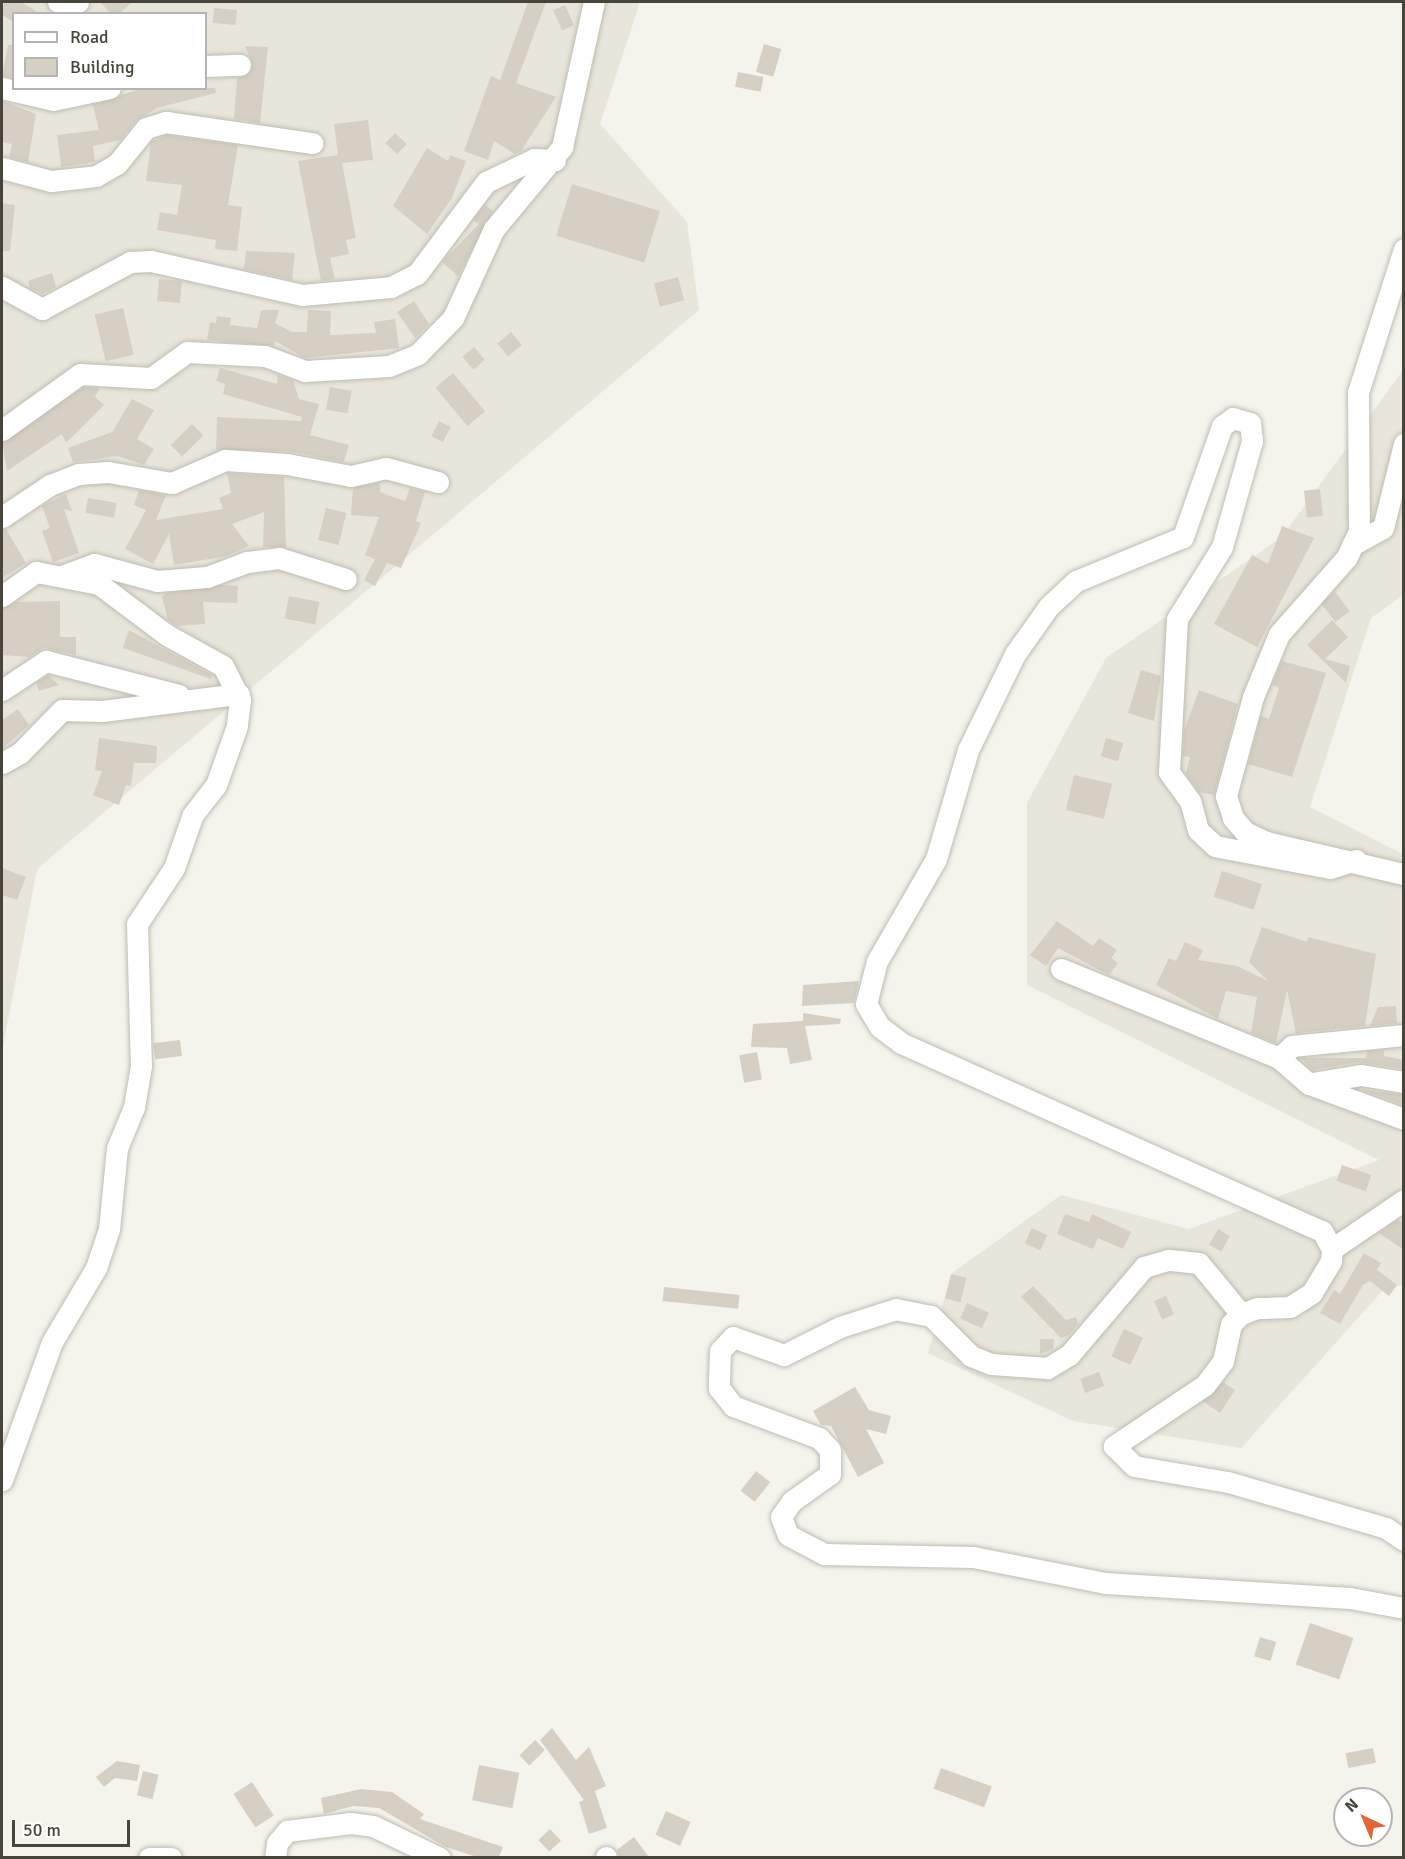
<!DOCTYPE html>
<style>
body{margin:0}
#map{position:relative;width:1405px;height:1859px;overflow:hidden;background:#f4f3ec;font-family:Signika,sans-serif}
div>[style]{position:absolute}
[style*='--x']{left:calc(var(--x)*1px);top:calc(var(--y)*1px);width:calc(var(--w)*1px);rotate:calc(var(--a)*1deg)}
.residential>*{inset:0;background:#e8e5db}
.building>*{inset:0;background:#d5d0c3;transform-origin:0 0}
.roads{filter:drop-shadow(0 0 2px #bfbcaf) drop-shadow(0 0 2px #bfbcaf)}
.minor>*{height:21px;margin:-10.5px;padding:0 10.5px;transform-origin:10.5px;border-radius:10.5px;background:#fff}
span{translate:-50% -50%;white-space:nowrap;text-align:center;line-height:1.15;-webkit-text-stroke:6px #fff;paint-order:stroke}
.frame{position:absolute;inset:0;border:3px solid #48443a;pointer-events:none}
.legend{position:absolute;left:12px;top:12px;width:195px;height:78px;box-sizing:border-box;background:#fff;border:2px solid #b6b4b0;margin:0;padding:8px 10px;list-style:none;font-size:18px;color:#48443a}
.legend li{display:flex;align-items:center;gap:12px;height:30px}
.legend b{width:30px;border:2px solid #b6b4b0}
.north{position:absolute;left:1333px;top:1787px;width:60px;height:60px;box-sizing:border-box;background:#fff;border:2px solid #b6b4b0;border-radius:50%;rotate:316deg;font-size:16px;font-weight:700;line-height:24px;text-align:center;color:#48443a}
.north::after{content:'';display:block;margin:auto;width:21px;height:27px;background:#e36434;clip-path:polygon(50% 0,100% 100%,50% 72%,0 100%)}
.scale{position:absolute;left:12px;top:1820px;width:118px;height:27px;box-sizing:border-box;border:3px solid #48443a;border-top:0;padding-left:8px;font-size:18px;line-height:21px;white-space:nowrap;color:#48443a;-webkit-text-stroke:4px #fff;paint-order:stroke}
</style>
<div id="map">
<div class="residential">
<div style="clip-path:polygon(evenodd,2px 2px,640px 2px,600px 124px,687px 222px,699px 310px,37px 869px,2px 1052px,2px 2px,14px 14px,206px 14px,206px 88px,14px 88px,14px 14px)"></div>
<div style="clip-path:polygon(1403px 370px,1403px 595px,1371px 618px,1310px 807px,1403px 854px,1403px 1285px,1385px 1288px,1241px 1448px,1073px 1421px,928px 1353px,952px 1273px,1061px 1195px,1189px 1229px,1379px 1160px,1027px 985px,1027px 803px,1106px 658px,1282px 537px)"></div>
</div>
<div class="building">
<div style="clip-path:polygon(4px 2px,21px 2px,41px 14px,14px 14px,14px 22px,2px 15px)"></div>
<div style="clip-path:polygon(100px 2px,132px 2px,119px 14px,111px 14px)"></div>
<div style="clip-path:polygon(528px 2px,546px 2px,516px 83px,556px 97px,521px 151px,515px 154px,494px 141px,488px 160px,464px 151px,491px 76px,500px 80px)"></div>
<div style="left:565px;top:5px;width:22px;height:13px;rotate:66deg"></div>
<div style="left:214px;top:8px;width:23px;height:15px;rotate:5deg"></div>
<div style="left:764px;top:44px;width:18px;height:29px;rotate:16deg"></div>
<div style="clip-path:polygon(8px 45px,14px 45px,14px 78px,2px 76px)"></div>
<div style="clip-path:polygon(245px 46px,268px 47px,260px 123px,234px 119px,237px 78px,247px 75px,253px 65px)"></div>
<div style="left:738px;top:72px;width:26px;height:15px;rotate:11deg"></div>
<div style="clip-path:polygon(142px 88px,215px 88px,216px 93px,157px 108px,137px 120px,120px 140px,93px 146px,95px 162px,61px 167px,57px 135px,99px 130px,93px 105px)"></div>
<div style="clip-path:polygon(2px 101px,36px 114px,28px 162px,9px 157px,12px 144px,2px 142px)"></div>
<div style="clip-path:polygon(368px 120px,373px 160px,342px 163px,356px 238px,346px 240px,349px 254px,330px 258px,335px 279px,321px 281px,298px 161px,338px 155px,334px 124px)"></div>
<div style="left:395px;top:133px;width:16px;height:14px;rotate:43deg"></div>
<div style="clip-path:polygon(167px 135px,238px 145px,228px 205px,242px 207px,237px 251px,215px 249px,216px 240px,157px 230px,160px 212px,177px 215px,182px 185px,146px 181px,151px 142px)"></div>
<div style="clip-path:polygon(427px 148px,448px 161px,450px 155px,466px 161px,452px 198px,427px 234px,393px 206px)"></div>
<div style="left:572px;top:184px;width:92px;height:54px;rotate:17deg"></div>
<div style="clip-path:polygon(2px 203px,15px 205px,10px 251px,2px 251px)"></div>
<div style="clip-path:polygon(485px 205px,493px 211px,458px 276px,442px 262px,479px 224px,473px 220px)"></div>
<div style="clip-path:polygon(246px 251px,295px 253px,292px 280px,244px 269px)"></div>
<div style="clip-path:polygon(52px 273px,56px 287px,42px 294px,30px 288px,28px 281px)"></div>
<div style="left:678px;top:277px;width:24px;height:25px;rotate:75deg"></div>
<div style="left:159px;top:279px;width:23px;height:22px;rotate:5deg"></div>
<div style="clip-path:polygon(414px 301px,429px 324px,415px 338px,397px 312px)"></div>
<div style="left:123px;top:308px;width:48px;height:29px;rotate:77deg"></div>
<div style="clip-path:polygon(261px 310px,279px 310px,275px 323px,292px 332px,307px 332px,308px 310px,331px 311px,330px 335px,376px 333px,374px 322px,395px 319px,399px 348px,305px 358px,275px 341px,274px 346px,207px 340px,210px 322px,216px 323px,217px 316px,231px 318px,230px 325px,257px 328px)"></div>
<div style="left:511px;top:332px;width:17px;height:18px;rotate:50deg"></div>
<div style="left:474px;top:347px;width:17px;height:15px;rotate:50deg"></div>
<div style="clip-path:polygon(220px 368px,277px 384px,278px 375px,293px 380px,299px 399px,319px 404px,310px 435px,349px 445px,344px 462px,288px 451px,216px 450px,217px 417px,301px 421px,302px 417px,223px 394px,225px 384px,216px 381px)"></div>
<div style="left:453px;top:373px;width:50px;height:23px;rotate:50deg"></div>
<div style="clip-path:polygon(84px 387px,100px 388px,95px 397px,104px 405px,66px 443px,62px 434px,7px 471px,2px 442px)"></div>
<div style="left:330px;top:387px;width:22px;height:23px;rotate:10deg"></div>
<div style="clip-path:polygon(132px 399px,154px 410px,137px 439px,154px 449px,144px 465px,118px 456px,73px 462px,68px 448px,112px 432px)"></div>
<div style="left:439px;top:421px;width:13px;height:17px;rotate:27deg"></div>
<div style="left:192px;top:424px;width:16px;height:30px;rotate:45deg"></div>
<div style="clip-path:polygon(227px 473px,284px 477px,286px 547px,263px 547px,264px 512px,232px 524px,249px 546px,227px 556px,174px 565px,169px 534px,153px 564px,125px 549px,146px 510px,134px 505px,139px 490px,166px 495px,156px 520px,223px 509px,219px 498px,231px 493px)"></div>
<div style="clip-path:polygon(380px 482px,380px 492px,405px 501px,410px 488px,425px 492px,416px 521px,421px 523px,401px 568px,387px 563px,375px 586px,364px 580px,375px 559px,365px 555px,379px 517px,351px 515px,353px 488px)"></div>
<div style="left:1320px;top:489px;width:27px;height:16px;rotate:84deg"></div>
<div style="clip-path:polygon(66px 494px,72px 511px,64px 509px,79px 553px,53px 562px,42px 531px,50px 528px,42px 506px)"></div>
<div style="left:88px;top:498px;width:29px;height:15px;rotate:10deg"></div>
<div style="left:326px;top:508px;width:21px;height:33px;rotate:14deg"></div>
<div style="clip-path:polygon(1282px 526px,1314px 538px,1257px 647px,1214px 624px,1252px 555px,1268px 564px)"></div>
<div style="clip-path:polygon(6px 529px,26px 563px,2px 578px,2px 530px)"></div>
<div style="clip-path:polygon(221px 585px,238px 586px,237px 603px,203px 602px,205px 624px,177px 626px,168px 620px,162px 597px,167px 593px)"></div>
<div style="left:1335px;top:592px;width:24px;height:18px;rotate:52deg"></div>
<div style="left:289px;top:596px;width:31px;height:23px;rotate:11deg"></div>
<div style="clip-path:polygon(60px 601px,60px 637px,76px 637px,76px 655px,44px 648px,29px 657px,2px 655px,2px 608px,16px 602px)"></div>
<div style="clip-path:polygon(1332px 620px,1348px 637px,1325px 659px,1350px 666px,1346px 683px,1307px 645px)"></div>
<div style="clip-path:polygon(129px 630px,212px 675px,211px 679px,123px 648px)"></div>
<div style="clip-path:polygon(1282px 661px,1326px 673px,1292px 777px,1248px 764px,1261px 716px,1269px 719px,1279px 688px,1272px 685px)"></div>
<div style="clip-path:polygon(1141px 670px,1161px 676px,1154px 721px,1128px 713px)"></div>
<div style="clip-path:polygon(48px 675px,59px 685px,39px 691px,36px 683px)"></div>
<div style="clip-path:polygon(1199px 690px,1238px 704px,1214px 795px,1199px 792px,1186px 774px,1190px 757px,1183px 756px,1184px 731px)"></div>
<div style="clip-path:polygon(18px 709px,29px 725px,2px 749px,2px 720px)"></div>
<div style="clip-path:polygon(99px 738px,157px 746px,156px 763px,134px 763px,131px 786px,126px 785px,119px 805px,93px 795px,102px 771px,95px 770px)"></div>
<div style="left:1106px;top:738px;width:18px;height:19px;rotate:16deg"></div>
<div style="left:1074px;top:775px;width:39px;height:36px;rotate:13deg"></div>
<div style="clip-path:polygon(2px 868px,26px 877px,17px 900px,2px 895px)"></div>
<div style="left:1222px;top:871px;width:42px;height:27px;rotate:18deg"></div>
<div style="clip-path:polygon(1057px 921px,1093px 946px,1099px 938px,1117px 950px,1111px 958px,1118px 963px,1109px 975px,1058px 948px,1046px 966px,1030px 955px)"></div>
<div style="clip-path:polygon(1262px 927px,1307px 942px,1308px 937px,1376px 954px,1365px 1026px,1296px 1033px,1287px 990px,1276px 1043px,1251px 1033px,1257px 997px,1226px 991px,1218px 1019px,1156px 985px,1169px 958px,1176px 961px,1185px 942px,1203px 950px,1198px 960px,1237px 966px,1268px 981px,1249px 962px)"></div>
<div style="clip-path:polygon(859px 981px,854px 1003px,802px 1006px,803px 985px)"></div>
<div style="clip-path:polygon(1396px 1006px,1397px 1023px,1370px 1026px,1378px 1007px)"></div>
<div style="clip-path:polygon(803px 1013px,841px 1019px,840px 1024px,805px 1026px,812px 1060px,790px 1064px,787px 1048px,751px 1047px,753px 1024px,803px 1021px)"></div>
<div style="left:180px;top:1040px;width:16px;height:27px;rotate:83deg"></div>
<div style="clip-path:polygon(1384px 1050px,1384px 1056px,1404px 1060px,1404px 1069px,1359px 1062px,1312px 1070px,1301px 1058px,1366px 1058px,1367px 1051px)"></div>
<div style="left:757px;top:1052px;width:28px;height:18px;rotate:80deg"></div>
<div style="clip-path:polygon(1359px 1089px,1404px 1095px,1404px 1096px,1401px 1104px)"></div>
<div style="left:1342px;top:1165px;width:31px;height:17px;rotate:19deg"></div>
<div style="clip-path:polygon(1065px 1214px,1089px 1222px,1092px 1214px,1131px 1232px,1123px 1249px,1098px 1238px,1093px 1249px,1057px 1234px)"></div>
<div style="clip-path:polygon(1398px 1220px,1404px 1223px,1404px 1250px,1379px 1233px)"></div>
<div style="left:1032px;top:1228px;width:17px;height:17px;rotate:25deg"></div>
<div style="left:1218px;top:1229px;width:14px;height:18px;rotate:30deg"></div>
<div style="clip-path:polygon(1364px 1253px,1381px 1263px,1377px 1270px,1397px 1285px,1389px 1296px,1370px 1281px,1363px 1285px,1340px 1324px,1320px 1313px,1334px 1290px,1340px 1294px)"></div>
<div style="left:951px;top:1274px;width:16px;height:25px;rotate:14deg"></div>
<div style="clip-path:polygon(1033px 1286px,1066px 1320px,1076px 1317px,1078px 1324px,1069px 1335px,1061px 1338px,1021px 1297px)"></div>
<div style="left:664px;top:1287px;width:76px;height:14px;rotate:6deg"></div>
<div style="left:1166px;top:1296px;width:20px;height:13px;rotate:66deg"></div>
<div style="left:967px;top:1303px;width:24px;height:17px;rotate:24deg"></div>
<div style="left:1124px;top:1329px;width:21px;height:30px;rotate:25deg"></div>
<div style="clip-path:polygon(1040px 1339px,1054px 1339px,1053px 1349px,1040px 1354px)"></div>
<div style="left:1099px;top:1372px;width:15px;height:20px;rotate:70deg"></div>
<div style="clip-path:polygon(1223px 1382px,1235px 1390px,1220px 1413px,1203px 1401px)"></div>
<div style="clip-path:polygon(855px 1387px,869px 1410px,891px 1416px,886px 1434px,866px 1429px,884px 1463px,858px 1477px,831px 1426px,821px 1425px,813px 1411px)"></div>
<div style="left:756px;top:1471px;width:18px;height:25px;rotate:38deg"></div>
<div style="left:1310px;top:1623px;width:46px;height:44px;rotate:19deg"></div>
<div style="left:1260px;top:1637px;width:17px;height:20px;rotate:17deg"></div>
<div style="clip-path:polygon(552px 1728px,576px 1760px,589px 1747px,606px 1786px,595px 1791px,607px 1828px,589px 1834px,579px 1802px,584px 1800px,540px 1740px)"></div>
<div style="left:535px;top:1740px;width:14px;height:22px;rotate:45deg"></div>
<div style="left:1373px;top:1748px;width:15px;height:28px;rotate:79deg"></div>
<div style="clip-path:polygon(117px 1761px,140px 1765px,137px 1781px,115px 1778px,104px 1787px,96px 1777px)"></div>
<div style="left:479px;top:1765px;width:41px;height:36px;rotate:11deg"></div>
<div style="left:941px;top:1768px;width:54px;height:22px;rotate:20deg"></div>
<div style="left:143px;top:1771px;width:16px;height:25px;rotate:14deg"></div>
<div style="left:252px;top:1782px;width:40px;height:22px;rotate:57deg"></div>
<div style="clip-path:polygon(361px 1789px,392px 1792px,424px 1814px,420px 1819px,503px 1847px,499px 1857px,477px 1857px,446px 1847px,379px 1808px,353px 1806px,324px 1814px,321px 1798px)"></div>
<div style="left:666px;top:1811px;width:27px;height:26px;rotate:24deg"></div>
<div style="left:550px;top:1829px;width:16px;height:16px;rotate:47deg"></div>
<div style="clip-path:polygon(634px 1837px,649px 1857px,619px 1857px,617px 1850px)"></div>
</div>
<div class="roads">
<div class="minor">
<div style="--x:58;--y:2;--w:12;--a:20"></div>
<div style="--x:69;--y:6;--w:10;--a:-24"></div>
<div style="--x:206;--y:66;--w:34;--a:-2"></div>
<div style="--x:2;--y:88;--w:52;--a:13.2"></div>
<div style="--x:53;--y:100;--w:58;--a:-11.9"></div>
<div style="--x:2;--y:168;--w:51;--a:14.9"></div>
<div style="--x:51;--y:181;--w:45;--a:-6.3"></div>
<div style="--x:96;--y:176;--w:24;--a:-30"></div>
<div style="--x:117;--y:164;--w:46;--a:-51.1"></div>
<div style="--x:146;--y:128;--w:21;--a:-17"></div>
<div style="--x:166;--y:122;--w:148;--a:8.2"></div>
<div style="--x:1404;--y:249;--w:150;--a:107.8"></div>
<div style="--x:1358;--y:392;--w:139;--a:89.6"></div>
<div style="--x:1359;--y:531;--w:29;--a:115"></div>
<div style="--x:1347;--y:557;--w:103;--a:131.4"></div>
<div style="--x:1279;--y:634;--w:68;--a:112.4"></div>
<div style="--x:1253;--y:697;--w:103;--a:105.3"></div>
<div style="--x:1226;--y:796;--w:23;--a:72"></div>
<div style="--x:1233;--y:818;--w:18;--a:49"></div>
<div style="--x:1245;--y:832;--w:23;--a:25"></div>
<div style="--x:1266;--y:842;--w:142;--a:13.1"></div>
<div style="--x:2;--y:287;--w:46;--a:28.8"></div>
<div style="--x:42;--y:309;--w:100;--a:-28.1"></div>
<div style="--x:130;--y:262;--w:21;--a:-3"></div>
<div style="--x:151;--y:261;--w:155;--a:12.7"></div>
<div style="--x:302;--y:295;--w:89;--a:-5.1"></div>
<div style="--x:391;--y:287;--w:29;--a:-27"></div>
<div style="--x:417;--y:274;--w:115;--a:-53.1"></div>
<div style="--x:486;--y:182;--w:53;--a:-25.6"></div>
<div style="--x:534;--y:159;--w:21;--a:3"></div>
<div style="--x:2;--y:430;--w:96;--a:-35.7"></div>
<div style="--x:80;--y:374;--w:71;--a:3.2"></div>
<div style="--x:151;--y:378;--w:44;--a:-35.8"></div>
<div style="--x:187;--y:352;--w:78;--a:2.9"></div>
<div style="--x:265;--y:356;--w:43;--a:20.6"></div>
<div style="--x:305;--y:371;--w:84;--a:-3.4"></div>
<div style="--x:389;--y:366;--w:31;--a:-22"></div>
<div style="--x:418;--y:354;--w:50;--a:-45.8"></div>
<div style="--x:453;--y:318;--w:98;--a:-65.3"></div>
<div style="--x:494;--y:229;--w:107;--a:-50.3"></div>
<div style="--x:562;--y:147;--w:148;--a:-77.6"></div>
<div style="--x:2;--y:517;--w:58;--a:-33.7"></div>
<div style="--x:50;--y:485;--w:30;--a:-21"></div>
<div style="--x:78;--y:474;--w:30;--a:-4"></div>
<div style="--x:108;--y:472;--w:65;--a:9.8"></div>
<div style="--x:172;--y:483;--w:58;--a:-23.5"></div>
<div style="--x:225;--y:460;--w:62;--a:3.7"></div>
<div style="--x:287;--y:464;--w:65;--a:10.6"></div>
<div style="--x:351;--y:476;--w:36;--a:-13"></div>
<div style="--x:386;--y:468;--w:54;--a:15.1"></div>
<div style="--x:1352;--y:545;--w:35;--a:-29"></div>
<div style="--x:1383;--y:528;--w:87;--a:-76"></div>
<div style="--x:64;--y:575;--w:32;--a:-20"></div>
<div style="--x:94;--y:564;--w:65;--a:15.1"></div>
<div style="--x:157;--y:581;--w:50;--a:-4.6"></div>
<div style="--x:207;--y:577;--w:43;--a:-20.6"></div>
<div style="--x:247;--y:562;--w:32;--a:-7"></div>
<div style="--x:279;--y:558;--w:70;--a:17.4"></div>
<div style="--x:2;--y:596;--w:42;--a:-35.2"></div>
<div style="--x:36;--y:572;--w:64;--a:10.8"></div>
<div style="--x:99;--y:584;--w:85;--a:36.9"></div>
<div style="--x:167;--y:635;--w:64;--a:29"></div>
<div style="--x:223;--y:666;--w:38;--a:63"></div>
<div style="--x:240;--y:700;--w:26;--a:97"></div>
<div style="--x:237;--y:726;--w:63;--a:109.6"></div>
<div style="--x:216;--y:785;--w:37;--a:128"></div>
<div style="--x:193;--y:814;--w:57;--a:109.4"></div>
<div style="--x:174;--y:868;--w:67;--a:123.5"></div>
<div style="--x:137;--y:924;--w:142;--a:88.4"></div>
<div style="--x:141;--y:1066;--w:42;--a:99.7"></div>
<div style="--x:134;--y:1107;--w:44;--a:112.5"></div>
<div style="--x:117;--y:1148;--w:81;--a:95.6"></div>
<div style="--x:109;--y:1229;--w:41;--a:108.4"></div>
<div style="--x:96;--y:1268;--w:86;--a:120.7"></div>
<div style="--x:52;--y:1342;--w:147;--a:109.9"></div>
<div style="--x:2;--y:690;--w:53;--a:-33.4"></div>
<div style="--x:46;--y:661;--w:137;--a:14.3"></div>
<div style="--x:2;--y:763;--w:21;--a:-29"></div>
<div style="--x:20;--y:753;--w:60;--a:-45.7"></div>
<div style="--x:62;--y:710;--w:40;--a:1.4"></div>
<div style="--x:102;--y:711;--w:138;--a:-7.1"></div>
<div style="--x:1356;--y:860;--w:27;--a:163"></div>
<div style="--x:1330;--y:868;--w:117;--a:-169.2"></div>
<div style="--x:1215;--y:846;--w:23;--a:-137"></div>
<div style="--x:1198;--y:830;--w:30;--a:-105"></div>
<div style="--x:1190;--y:801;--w:36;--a:-126"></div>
<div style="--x:1169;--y:772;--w:153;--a:-87"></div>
<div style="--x:1177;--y:619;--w:85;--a:-58"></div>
<div style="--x:1222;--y:547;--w:110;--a:-74.2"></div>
<div style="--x:1252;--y:441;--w:18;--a:-96"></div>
<div style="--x:1250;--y:423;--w:18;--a:-164"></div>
<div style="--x:1233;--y:418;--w:14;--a:144"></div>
<div style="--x:1222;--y:426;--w:118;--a:109.4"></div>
<div style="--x:1183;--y:537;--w:116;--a:157.6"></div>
<div style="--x:1076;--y:581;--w:37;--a:137"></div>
<div style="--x:1049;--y:606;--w:59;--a:125.3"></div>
<div style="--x:1015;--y:654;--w:107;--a:116.1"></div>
<div style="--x:968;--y:750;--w:114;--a:106.4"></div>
<div style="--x:936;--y:859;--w:118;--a:120"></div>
<div style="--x:877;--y:961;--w:44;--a:104.3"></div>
<div style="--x:866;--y:1004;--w:27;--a:59"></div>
<div style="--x:880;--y:1027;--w:26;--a:37"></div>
<div style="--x:901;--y:1043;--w:461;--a:24.1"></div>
<div style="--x:1322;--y:1231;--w:21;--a:61"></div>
<div style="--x:1332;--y:1249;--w:12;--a:95"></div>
<div style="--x:1331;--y:1261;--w:37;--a:121"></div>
<div style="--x:1312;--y:1293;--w:26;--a:148"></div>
<div style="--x:1290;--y:1307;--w:33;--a:178"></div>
<div style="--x:1257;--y:1308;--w:17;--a:159"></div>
<div style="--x:1241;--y:1314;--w:14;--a:135"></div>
<div style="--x:1231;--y:1324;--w:38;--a:102"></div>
<div style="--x:1223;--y:1361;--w:30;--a:127"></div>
<div style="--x:1205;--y:1385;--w:110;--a:146.2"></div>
<div style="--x:1114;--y:1446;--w:28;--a:45"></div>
<div style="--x:1134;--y:1466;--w:95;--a:9.7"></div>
<div style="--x:1228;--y:1482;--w:165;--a:16.2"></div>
<div style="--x:1386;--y:1528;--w:22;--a:34"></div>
<div style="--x:1061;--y:969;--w:235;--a:22.2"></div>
<div style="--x:1404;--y:1035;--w:113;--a:174.4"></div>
<div style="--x:1292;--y:1046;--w:18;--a:137"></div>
<div style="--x:1279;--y:1058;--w:40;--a:41"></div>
<div style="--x:1309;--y:1084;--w:101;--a:20.2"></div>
<div style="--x:1312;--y:1083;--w:50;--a:-9.3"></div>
<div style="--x:1361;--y:1075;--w:44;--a:9.2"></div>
<div style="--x:1332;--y:1249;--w:87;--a:-34.2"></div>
<div style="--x:1241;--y:1314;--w:66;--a:-129.5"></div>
<div style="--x:1199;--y:1263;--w:31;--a:-174"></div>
<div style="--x:1168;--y:1260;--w:25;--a:164"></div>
<div style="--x:1144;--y:1267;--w:116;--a:130.4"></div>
<div style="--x:1069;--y:1355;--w:26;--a:149"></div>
<div style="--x:1047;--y:1368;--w:56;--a:-175.9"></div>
<div style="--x:991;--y:1364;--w:22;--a:-158"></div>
<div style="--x:971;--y:1356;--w:57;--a:-135"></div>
<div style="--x:931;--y:1316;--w:36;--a:-169"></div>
<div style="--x:896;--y:1309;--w:59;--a:162.2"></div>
<div style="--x:840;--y:1327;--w:63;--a:153.4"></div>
<div style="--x:784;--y:1355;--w:54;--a:-160.6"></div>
<div style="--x:733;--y:1337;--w:19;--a:133"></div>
<div style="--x:720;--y:1351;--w:37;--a:92"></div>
<div style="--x:719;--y:1388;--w:23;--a:52"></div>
<div style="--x:733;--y:1406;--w:92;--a:20.4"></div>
<div style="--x:819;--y:1438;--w:16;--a:47"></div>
<div style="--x:830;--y:1450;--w:24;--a:90"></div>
<div style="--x:830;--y:1474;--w:47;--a:144.6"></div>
<div style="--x:792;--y:1501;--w:19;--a:125"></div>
<div style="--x:781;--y:1517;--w:19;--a:69"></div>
<div style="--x:788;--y:1535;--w:41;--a:27.8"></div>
<div style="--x:824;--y:1554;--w:149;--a:1.2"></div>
<div style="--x:973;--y:1557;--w:135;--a:11.1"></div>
<div style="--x:1105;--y:1583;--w:245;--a:3.5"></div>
<div style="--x:1350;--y:1598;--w:55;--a:10.5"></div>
<div style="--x:606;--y:1857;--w:1;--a:90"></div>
<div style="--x:149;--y:1858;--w:22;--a:0"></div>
<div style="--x:275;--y:1858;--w:15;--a:-82"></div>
<div style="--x:277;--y:1843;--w:16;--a:-50"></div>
<div style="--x:287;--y:1831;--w:64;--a:-7.2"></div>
<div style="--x:350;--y:1823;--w:23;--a:7"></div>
<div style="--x:373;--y:1826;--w:74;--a:25.5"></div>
</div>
</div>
<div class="frame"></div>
<ul class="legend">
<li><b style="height:8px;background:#fff"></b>Road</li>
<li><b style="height:16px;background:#d5d0c3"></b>Building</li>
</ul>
<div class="north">N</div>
<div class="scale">50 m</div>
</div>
